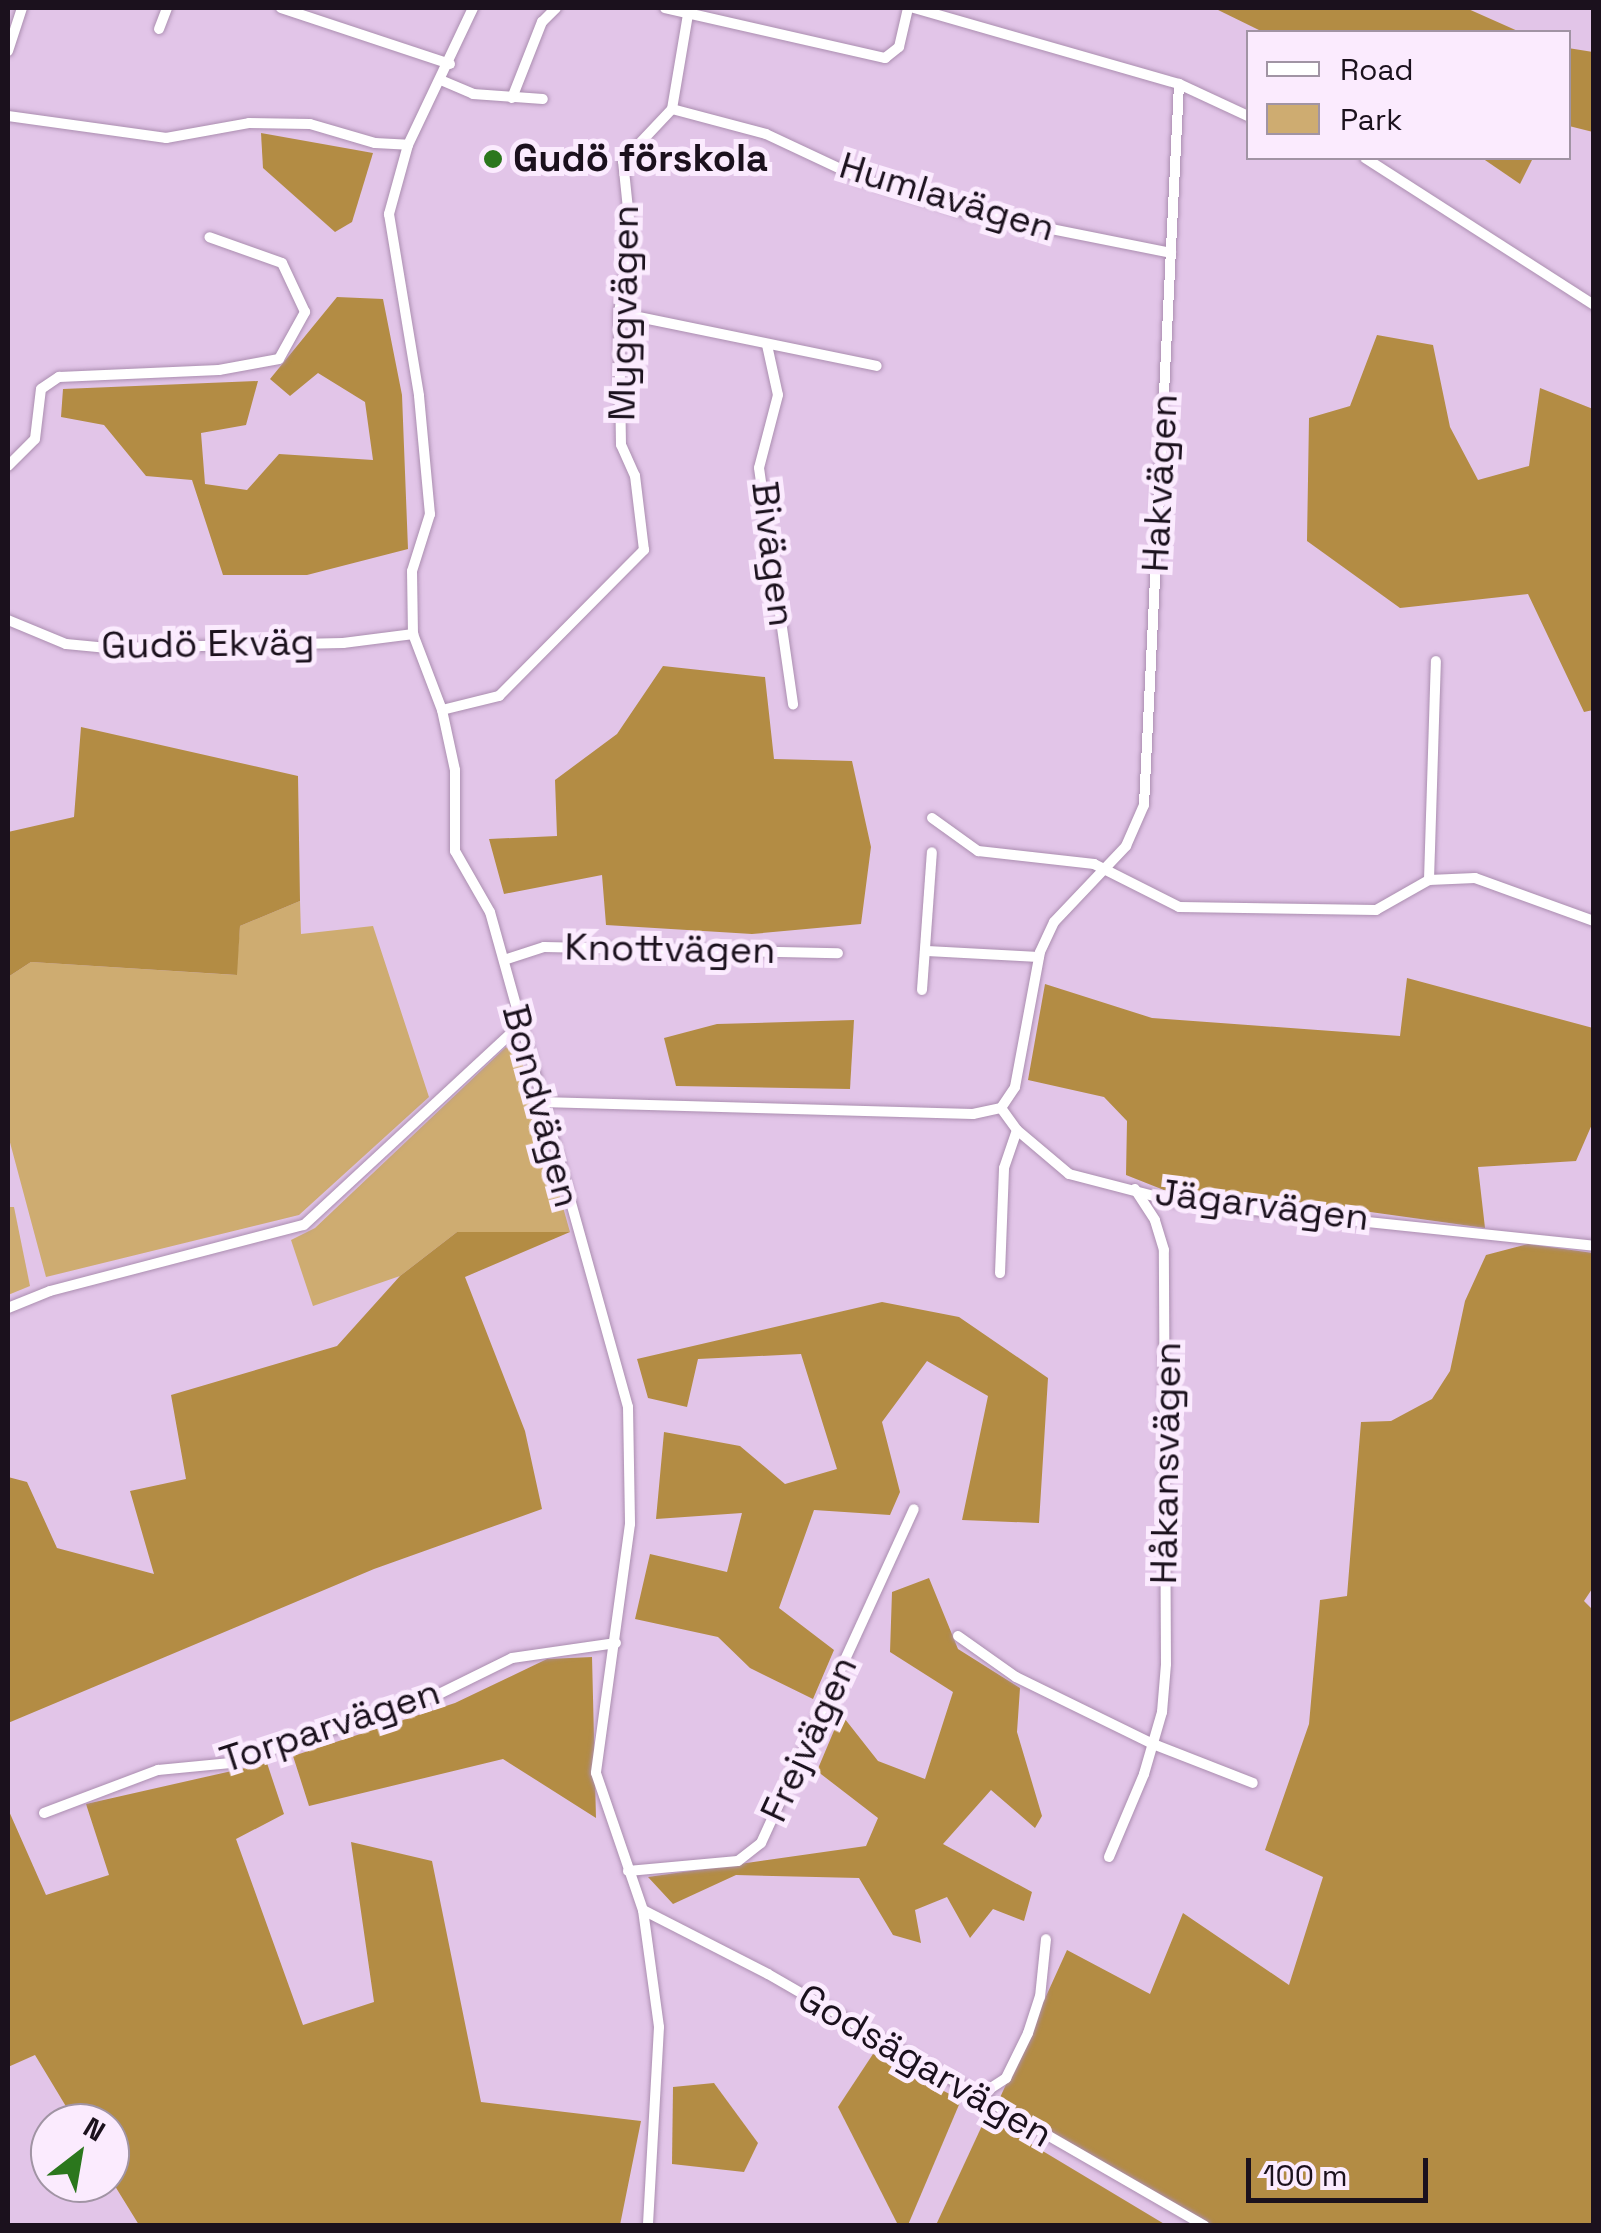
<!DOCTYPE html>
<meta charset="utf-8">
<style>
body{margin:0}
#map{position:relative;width:1601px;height:2233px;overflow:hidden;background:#e2c5e8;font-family:"Space Grotesk",sans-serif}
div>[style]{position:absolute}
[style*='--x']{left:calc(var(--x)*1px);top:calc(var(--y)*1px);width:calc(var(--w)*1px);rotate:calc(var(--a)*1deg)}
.green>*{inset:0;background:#ceac71}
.forest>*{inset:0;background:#b38c44}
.roads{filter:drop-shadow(0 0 2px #ab8eb0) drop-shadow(0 0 2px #ab8eb0)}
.street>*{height:10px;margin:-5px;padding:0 5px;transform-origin:5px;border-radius:5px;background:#fff}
.dots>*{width:28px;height:28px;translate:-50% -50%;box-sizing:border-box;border:5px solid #fbebfe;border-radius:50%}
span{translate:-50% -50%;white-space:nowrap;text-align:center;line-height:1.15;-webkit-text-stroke:10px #fbebfe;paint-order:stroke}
.poi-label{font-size:38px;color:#1b111d;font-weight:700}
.left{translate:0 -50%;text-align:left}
.street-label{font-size:38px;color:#1b111d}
.frame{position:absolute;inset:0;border:10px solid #1b111d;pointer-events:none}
.legend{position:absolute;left:1246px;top:30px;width:325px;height:130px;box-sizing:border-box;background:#fbebfe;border:2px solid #a194a4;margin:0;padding:12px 18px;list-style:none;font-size:30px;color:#1b111d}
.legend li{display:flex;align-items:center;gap:20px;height:50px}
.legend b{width:50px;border:2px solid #a194a4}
.north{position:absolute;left:30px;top:2103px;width:100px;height:100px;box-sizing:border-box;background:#fbebfe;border:2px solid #a194a4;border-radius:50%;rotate:31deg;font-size:28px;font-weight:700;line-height:40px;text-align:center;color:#1b111d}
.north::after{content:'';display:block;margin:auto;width:35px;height:45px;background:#2b771d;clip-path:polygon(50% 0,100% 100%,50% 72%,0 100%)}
.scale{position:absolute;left:1246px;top:2158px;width:182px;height:45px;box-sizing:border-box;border:5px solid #1b111d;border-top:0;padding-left:12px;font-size:30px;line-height:35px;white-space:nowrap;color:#1b111d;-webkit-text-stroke:8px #fbebfe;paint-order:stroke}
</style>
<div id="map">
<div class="green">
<div style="clip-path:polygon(300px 901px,301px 934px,373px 926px,429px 1097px,299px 1215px,46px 1277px,8px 1135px,8px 977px,31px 962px,236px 975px,240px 926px)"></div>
<div style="clip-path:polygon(506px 1047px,521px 1058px,570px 1232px,457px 1232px,400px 1276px,313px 1306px,291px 1240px,315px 1228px)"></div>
<div style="clip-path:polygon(8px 1207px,14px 1207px,30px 1286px,8px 1295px)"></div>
</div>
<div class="forest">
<div style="clip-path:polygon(1214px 8px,1466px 8px,1520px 32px,1263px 32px)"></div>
<div style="clip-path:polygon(1568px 48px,1593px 52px,1593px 132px,1569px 126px)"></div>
<div style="clip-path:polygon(261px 133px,373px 153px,352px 222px,335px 232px,263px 168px)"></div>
<div style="clip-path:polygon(1482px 158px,1533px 158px,1520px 184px)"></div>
<div style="clip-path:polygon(337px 297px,383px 299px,402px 395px,408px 549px,307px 575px,223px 575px,192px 480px,146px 476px,104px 425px,61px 417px,63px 389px,258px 381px,246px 425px,201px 433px,205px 484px,247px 490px,279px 454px,373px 460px,365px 402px,318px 373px,290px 396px,270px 379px)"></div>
<div style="clip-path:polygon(1377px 335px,1433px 345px,1450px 427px,1478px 480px,1529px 466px,1540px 388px,1593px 409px,1593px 710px,1584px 712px,1528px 594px,1400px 608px,1307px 541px,1309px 418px,1350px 406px)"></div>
<div style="clip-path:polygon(663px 666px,765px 677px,774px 759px,852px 761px,871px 847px,861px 924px,752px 934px,606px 925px,602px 875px,504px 894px,489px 839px,557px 836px,555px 780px,617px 734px)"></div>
<div style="clip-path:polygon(81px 727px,298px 776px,300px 901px,240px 926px,237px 975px,31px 962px,8px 977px,8px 832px,74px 817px)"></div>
<div style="clip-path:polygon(1407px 978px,1593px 1028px,1593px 1122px,1576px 1161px,1478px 1167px,1485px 1228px,1277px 1199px,1184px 1198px,1126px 1175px,1127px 1121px,1104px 1097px,1028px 1080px,1045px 984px,1152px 1018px,1400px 1036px)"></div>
<div style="clip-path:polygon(854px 1020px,850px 1089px,676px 1086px,664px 1038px,717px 1024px)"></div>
<div style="clip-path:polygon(457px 1232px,570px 1232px,465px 1277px,525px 1431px,542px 1509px,374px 1569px,8px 1723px,8px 1477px,27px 1482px,57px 1548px,154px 1574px,130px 1491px,186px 1479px,171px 1395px,337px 1346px,400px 1276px)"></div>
<div style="clip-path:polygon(1528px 1244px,1593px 1253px,1594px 1586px,1584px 1601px,1594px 1611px,1593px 2225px,1209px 2225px,998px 2102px,1067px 1950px,1150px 1994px,1183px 1913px,1289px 1985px,1323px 1877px,1265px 1850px,1309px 1724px,1320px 1600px,1347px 1596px,1361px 1422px,1391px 1421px,1432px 1399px,1450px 1371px,1465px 1301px,1486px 1255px)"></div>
<div style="clip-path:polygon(882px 1302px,959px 1317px,1048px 1378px,1039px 1523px,962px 1520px,988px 1396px,927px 1361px,882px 1422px,900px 1492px,890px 1515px,814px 1510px,779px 1608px,834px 1650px,813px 1699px,750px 1668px,718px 1637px,635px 1619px,650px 1554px,727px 1572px,742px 1513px,656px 1519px,664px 1432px,740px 1446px,785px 1484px,837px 1469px,801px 1354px,698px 1359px,687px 1407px,648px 1398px,637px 1359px)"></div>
<div style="clip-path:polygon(929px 1578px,958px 1649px,1020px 1688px,1017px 1732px,1042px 1816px,1035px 1828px,991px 1790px,943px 1844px,1032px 1892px,1024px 1921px,993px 1909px,970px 1938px,947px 1897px,915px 1910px,921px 1943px,893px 1935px,859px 1878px,736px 1875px,673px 1904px,648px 1877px,866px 1846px,878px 1818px,817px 1771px,841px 1714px,878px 1761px,925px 1779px,953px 1692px,890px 1652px,892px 1592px)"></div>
<div style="clip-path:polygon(592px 1657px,596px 1818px,503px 1759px,309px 1806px,293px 1756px,455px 1703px,547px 1659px)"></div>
<div style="clip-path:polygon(267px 1763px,284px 1814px,236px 1839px,303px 2025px,374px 2002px,351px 1842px,432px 1861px,481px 2102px,641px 2121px,620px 2225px,139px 2225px,110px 2178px,110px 2123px,76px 2123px,35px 2055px,8px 2067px,8px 1809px,46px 1895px,109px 1875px,86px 1804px)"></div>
<div style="clip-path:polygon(873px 2054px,961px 2100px,908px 2225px,898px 2225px,838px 2107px)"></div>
<div style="clip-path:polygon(714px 2083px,758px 2143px,744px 2172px,672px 2164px,673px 2087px)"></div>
<div style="clip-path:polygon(986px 2117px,1166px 2225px,936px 2225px)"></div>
</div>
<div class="roads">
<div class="street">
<div style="--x:281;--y:8;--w:178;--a:18.3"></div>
<div style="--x:473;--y:8;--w:152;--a:115.4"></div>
<div style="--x:408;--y:145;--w:72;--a:105.4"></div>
<div style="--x:389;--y:214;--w:184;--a:80.6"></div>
<div style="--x:419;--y:396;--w:119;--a:84.7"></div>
<div style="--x:430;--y:514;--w:60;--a:107.5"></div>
<div style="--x:412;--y:571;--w:63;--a:89.1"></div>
<div style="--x:413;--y:634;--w:81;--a:69.1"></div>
<div style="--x:442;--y:710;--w:61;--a:77.8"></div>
<div style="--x:455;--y:770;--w:81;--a:90"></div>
<div style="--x:455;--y:851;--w:70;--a:60.2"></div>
<div style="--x:490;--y:912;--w:514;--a:74.42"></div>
<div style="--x:628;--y:1407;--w:117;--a:89"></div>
<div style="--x:630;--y:1524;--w:251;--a:97.8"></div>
<div style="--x:596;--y:1773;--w:145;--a:71.1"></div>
<div style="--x:643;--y:1910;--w:118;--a:82.2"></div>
<div style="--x:659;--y:2027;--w:199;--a:93.2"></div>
<div style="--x:665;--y:8;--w:226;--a:12.8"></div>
<div style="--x:885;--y:58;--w:18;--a:-38"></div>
<div style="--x:899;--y:47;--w:40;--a:-77"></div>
<div style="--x:914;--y:8;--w:276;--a:16"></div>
<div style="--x:1179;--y:84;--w:76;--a:24.9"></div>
<div style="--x:159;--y:29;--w:22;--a:-69"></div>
<div style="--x:8;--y:51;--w:45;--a:-72"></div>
<div style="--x:443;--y:81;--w:33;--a:23"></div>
<div style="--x:473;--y:94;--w:70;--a:4.1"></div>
<div style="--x:512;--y:98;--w:82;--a:-68.5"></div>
<div style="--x:542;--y:22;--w:20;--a:-45"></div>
<div style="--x:672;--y:109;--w:97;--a:14.9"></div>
<div style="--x:766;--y:134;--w:106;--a:25.1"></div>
<div style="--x:862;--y:179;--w:109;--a:17.6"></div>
<div style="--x:966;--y:212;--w:209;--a:11.3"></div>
<div style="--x:8;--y:116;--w:160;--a:7.9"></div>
<div style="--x:166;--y:138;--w:84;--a:-10.2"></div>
<div style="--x:249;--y:123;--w:61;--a:0.9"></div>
<div style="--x:310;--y:124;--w:68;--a:16.3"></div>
<div style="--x:375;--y:143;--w:33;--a:3"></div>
<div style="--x:1365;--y:158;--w:272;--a:32.7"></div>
<div style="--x:619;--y:313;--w:263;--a:11.6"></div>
<div style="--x:767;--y:345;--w:51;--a:77.6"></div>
<div style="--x:778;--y:395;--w:75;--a:104.6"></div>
<div style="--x:759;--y:468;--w:239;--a:81.8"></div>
<div style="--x:8;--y:466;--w:38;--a:-45"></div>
<div style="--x:35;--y:439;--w:50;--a:-83.2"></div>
<div style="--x:41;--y:389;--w:22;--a:-34"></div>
<div style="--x:59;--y:377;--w:160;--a:-2.5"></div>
<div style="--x:219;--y:370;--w:61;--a:-10.4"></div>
<div style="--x:279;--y:359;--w:54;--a:-61"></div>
<div style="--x:305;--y:312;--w:54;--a:-115.1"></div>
<div style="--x:282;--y:263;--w:77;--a:-160.4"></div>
<div style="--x:8;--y:620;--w:63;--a:22.5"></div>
<div style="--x:66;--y:644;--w:42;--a:5.4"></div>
<div style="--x:108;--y:648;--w:235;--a:-1.2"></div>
<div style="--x:343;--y:643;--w:71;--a:-7.3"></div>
<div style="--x:442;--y:710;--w:59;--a:-13.8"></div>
<div style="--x:499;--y:696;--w:206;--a:-45.2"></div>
<div style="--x:644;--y:550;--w:75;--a:-96.9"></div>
<div style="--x:635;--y:476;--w:34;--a:-114"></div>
<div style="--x:621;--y:445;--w:132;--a:-90.9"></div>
<div style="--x:619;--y:313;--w:76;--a:-80.9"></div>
<div style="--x:631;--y:238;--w:77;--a:-95.9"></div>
<div style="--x:623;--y:161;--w:71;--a:-46.7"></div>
<div style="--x:672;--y:109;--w:102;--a:-80.4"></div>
<div style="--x:932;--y:818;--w:57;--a:35.7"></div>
<div style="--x:978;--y:851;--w:117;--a:6.4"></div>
<div style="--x:1094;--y:864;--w:95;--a:26.8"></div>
<div style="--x:1179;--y:907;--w:197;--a:0.9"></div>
<div style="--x:1376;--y:910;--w:61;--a:-29.5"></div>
<div style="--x:1429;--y:880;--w:46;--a:-2.5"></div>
<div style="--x:1475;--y:878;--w:127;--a:19.9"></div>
<div style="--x:1429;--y:880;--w:219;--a:-88.2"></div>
<div style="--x:927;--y:951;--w:112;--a:3.1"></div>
<div style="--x:504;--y:960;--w:42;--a:-18"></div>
<div style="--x:544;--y:947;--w:294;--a:1.2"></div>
<div style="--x:922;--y:990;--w:138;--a:-85.9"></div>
<div style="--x:541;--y:1102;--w:432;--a:1.6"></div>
<div style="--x:973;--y:1114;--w:29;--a:-12"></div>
<div style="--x:1001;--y:1108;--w:27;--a:54"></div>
<div style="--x:1017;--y:1130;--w:68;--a:40.2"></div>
<div style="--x:1069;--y:1174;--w:112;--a:14.5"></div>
<div style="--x:1177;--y:1202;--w:419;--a:6"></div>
<div style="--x:1001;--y:1108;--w:25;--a:-56"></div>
<div style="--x:1015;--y:1087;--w:137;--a:-79.5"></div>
<div style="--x:1040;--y:952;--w:33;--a:-65"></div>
<div style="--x:1054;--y:922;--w:105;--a:-46.5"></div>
<div style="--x:1126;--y:846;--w:45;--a:-66.3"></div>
<div style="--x:1144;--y:805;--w:722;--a:-87.22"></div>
<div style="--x:1000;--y:1273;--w:105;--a:-87.8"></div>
<div style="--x:1004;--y:1168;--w:40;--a:-71.1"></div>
<div style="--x:8;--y:1308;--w:45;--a:-22"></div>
<div style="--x:50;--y:1291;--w:262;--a:-14.6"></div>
<div style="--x:304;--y:1225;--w:293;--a:-42.8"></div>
<div style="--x:958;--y:1636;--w:71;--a:35.3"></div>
<div style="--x:1016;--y:1677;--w:153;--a:26.1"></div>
<div style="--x:1153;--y:1744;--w:107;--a:21.3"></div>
<div style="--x:44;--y:1813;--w:122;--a:-20.7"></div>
<div style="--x:158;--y:1770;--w:73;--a:-5.5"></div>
<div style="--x:231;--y:1763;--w:215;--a:-18.2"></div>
<div style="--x:435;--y:1696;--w:86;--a:-26.3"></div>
<div style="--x:512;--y:1658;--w:105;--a:-8.2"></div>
<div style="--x:1109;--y:1857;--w:90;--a:-67.1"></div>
<div style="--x:1144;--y:1774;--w:65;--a:-73.8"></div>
<div style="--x:1162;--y:1712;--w:48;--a:-85.2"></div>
<div style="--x:1166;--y:1664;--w:414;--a:-90.3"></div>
<div style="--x:1164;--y:1250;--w:31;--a:-107"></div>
<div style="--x:1155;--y:1220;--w:37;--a:-123"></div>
<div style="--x:628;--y:1871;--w:110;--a:-5.2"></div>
<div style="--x:738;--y:1861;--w:29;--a:-38"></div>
<div style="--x:761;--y:1843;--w:367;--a:-65.4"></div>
<div style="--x:643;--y:1910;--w:140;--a:27.1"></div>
<div style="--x:768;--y:1974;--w:504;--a:29.97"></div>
<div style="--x:977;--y:2097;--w:35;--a:-33"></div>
<div style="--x:1006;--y:2078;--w:50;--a:-63.9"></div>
<div style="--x:1028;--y:2033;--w:38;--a:-72"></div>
<div style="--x:1040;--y:1997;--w:58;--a:-84.1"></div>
</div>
</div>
<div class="dots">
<div style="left:493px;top:159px;background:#2b771d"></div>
</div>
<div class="poi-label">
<span class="left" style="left:513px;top:159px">Gudö förskola</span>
</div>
<div class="street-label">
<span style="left:947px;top:197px;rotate:17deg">Humlavägen</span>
<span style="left:624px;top:313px;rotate:-89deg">Myggvägen</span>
<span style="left:1160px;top:483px;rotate:-87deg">Hakvägen</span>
<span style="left:773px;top:554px;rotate:83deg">Bivägen</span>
<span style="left:208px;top:644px;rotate:-1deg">Gudö Ekväg</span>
<span style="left:670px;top:949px;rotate:1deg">Knottvägen</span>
<span style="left:541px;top:1106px;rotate:75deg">Bondvägen</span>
<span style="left:1262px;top:1205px;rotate:7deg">Jägarvägen</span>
<span style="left:1166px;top:1463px;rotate:-89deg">Håkansvägen</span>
<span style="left:330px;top:1726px;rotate:-18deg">Torparvägen</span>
<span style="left:809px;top:1739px;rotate:-65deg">Frejvägen</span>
<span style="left:925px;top:2066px;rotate:30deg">Godsägarvägen</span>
</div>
<div class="frame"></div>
<ul class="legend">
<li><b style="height:12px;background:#fff"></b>Road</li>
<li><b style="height:28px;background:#ceac71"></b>Park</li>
</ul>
<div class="north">N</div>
<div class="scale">100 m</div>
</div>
